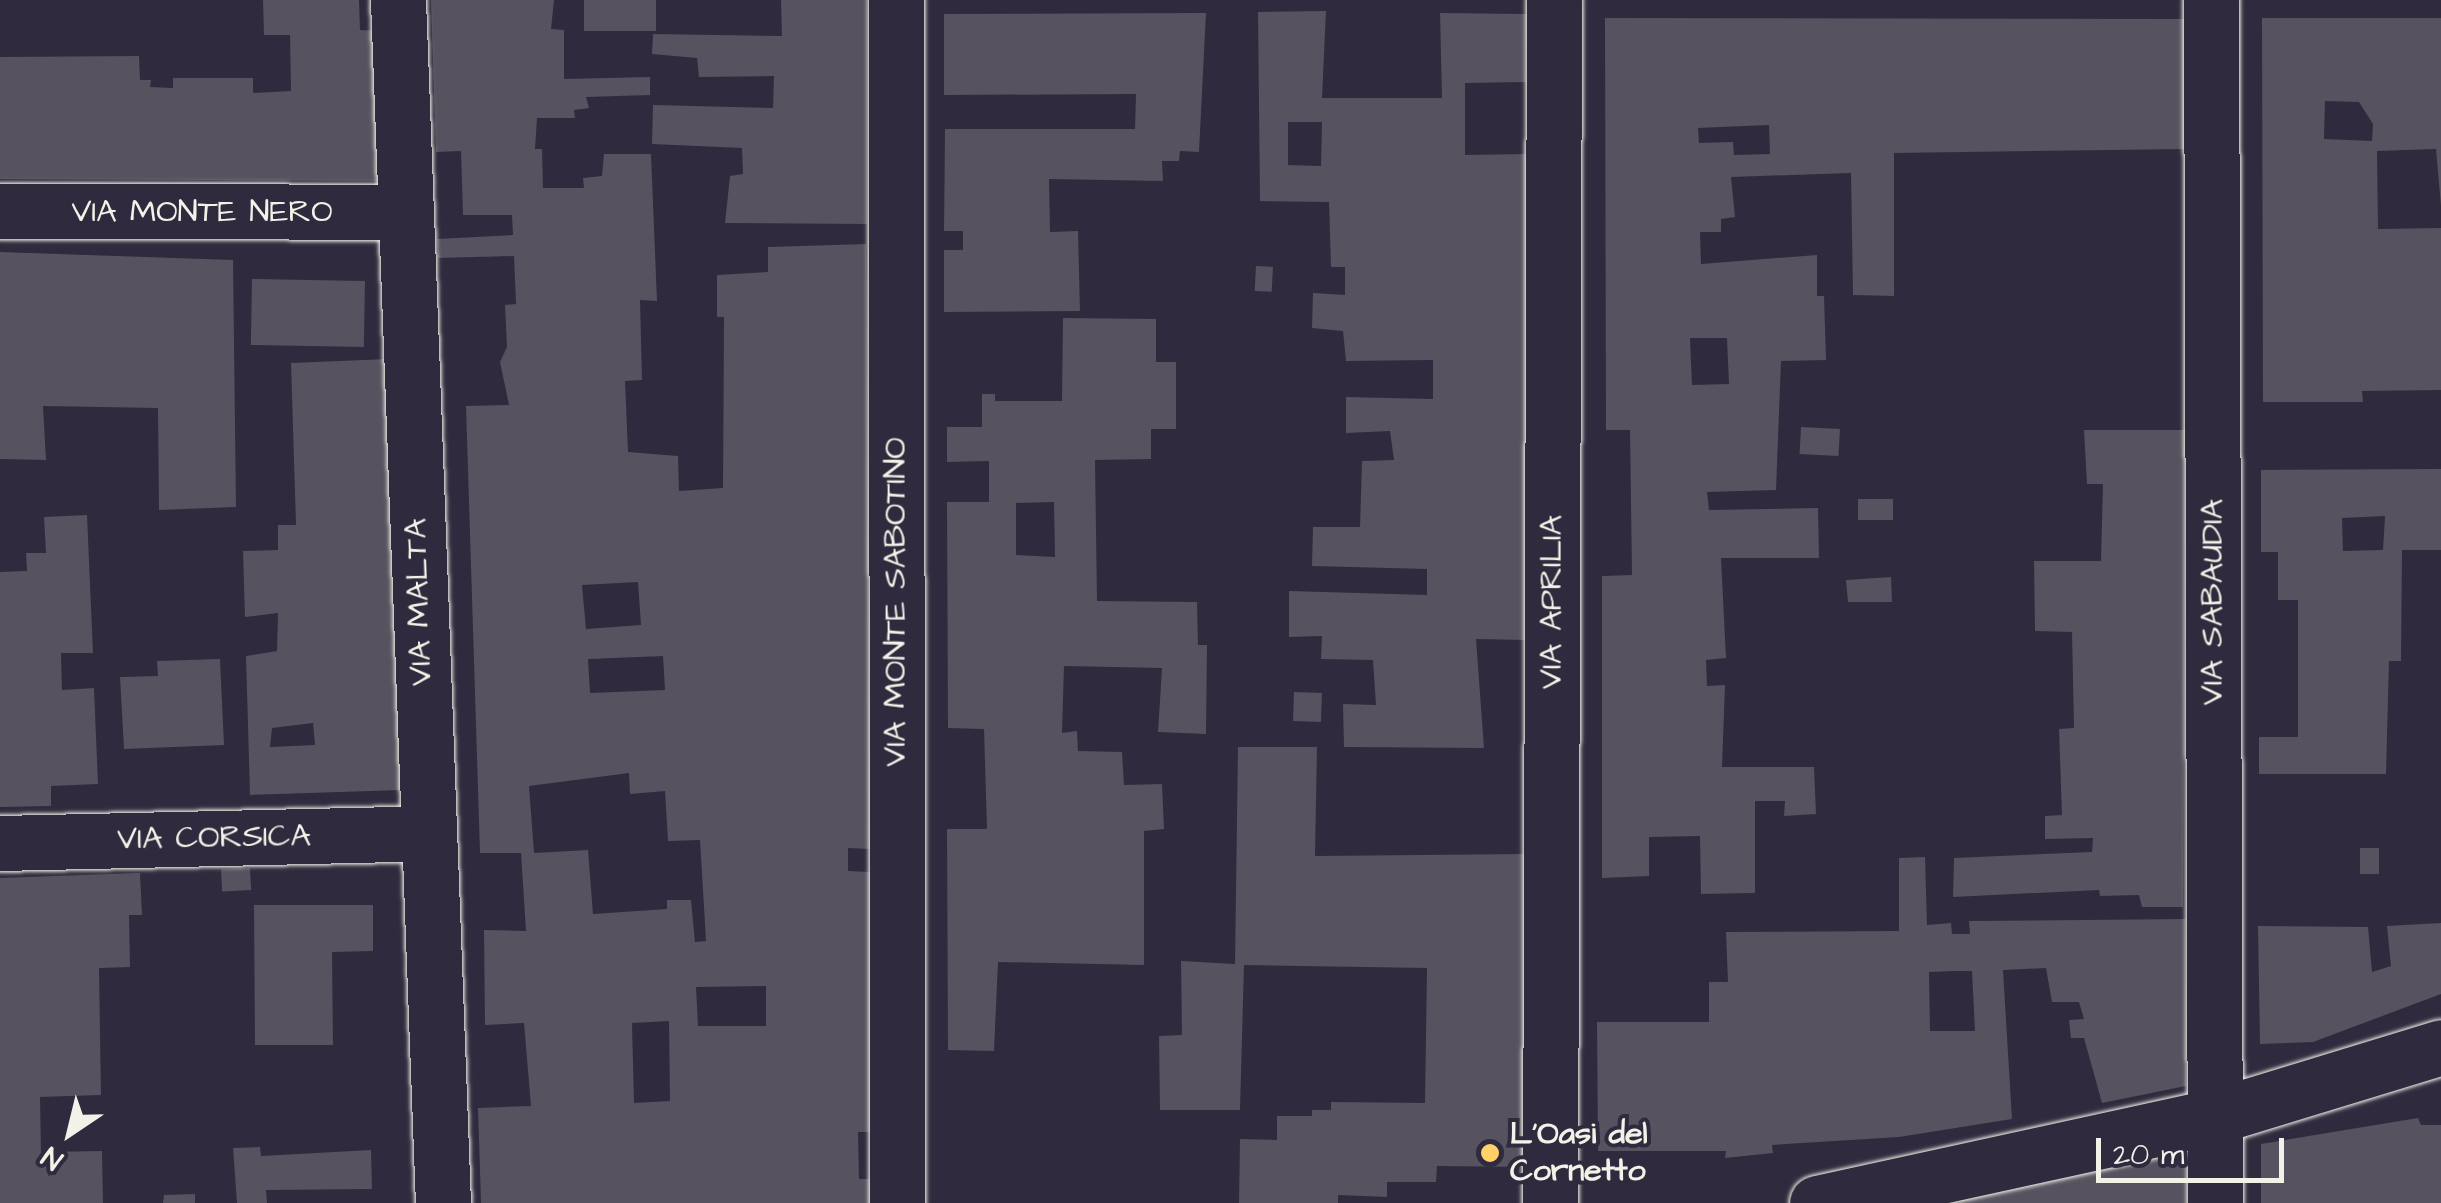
<!DOCTYPE html>
<style>
body{margin:0}
#map{position:relative;width:2441px;height:1203px;overflow:hidden;background:#2f2a3d;font-family:"Architects Daughter",sans-serif}
div>[style]{position:absolute}
[style*='--x']{left:calc(var(--x)*1px);top:calc(var(--y)*1px);width:calc(var(--w)*1px);rotate:calc(var(--a)*1deg)}
.building>*{inset:0;background:#56525f;transform-origin:0 0}
.roads{filter:drop-shadow(0 0 2px #f4f1e8) drop-shadow(0 0 2px #f4f1e8)}
.street>*{height:55px;margin:-27.5px;padding:0 27.5px;transform-origin:27.5px;border-radius:27.5px;background:#2f2a3d}
.secondary>*{height:55px;margin:-27.5px;padding:0 27.5px;transform-origin:27.5px;border-radius:27.5px;background:#2f2a3d}
.dots>*{width:28px;height:28px;translate:-50% -50%;box-sizing:border-box;border:5px solid #2f2a3d;border-radius:50%}
span{translate:-50% -50%;white-space:nowrap;text-align:center;line-height:1.15;-webkit-text-stroke:8px #2f2a3d;paint-order:stroke}
.street-label{font-size:32px;color:#f4f1e8}
.poi-label{font-size:32px;color:#f4f1e8;font-weight:700}
.left{translate:0 -50%;text-align:left}
.north{position:absolute;left:20px;top:1083px;width:100px;height:100px;-webkit-text-stroke:8px #2f2a3d;paint-order:stroke;rotate:215deg;font-size:28px;font-weight:700;line-height:40px;text-align:center;color:#f4f1e8}
.north::after{content:'';display:block;margin:auto;width:35px;height:45px;background:#f4f1e8;clip-path:polygon(50% 0,100% 100%,50% 72%,0 100%)}
.scale{position:absolute;left:2096px;top:1138px;width:188px;height:45px;box-sizing:border-box;border:5px solid #f4f1e8;border-top:0;padding-left:12px;font-size:30px;line-height:35px;white-space:nowrap;color:#f4f1e8;-webkit-text-stroke:8px #2f2a3d;paint-order:stroke}
</style>
<div id="map">
<div class="building">
<div style="clip-path:polygon(263px 0,359px 0,360px 30px,382px 31px,386px 181px,0 179px,0 57px,139px 56px,140px 80px,151px 80px,150px 87px,173px 88px,173px 78px,253px 78px,253px 93px,291px 91px,290px 35px,264px 35px)"></div>
<div style="clip-path:polygon(evenodd,431px 0,554px 0,551px 29px,564px 30px,564px 79px,650px 77px,650px 95px,586px 97px,589px 108px,574px 110px,575px 118px,537px 118px,535px 149px,542px 149px,543px 188px,584px 188px,583px 178px,602px 176px,604px 154px,651px 154px,657px 301px,640px 300px,642px 380px,625px 381px,628px 452px,678px 456px,679px 491px,723px 488px,724px 317px,717px 317px,717px 275px,768px 272px,768px 247px,866px 244px,870px 849px,848px 848px,848px 871px,870px 872px,872px 1132px,858px 1132px,859px 1179px,873px 1179px,874px 1203px,481px 1203px,478px 1108px,531px 1106px,524px 1023px,485px 1025px,484px 930px,526px 931px,521px 853px,480px 853px,466px 406px,509px 405px,500px 362px,507px 347px,505px 305px,516px 304px,514px 256px,438px 258px,437px 239px,513px 235px,512px 215px,463px 215px,461px 151px,436px 152px,431px 0,638px 582px,641px 625px,586px 629px,582px 585px,638px 582px,431px 0,663px 656px,665px 690px,590px 693px,588px 659px,663px 656px,431px 0,629px 773px,630px 794px,665px 791px,668px 841px,700px 840px,706px 941px,695px 942px,691px 900px,667px 900px,667px 909px,593px 914px,588px 850px,534px 853px,529px 786px,629px 773px,431px 0,766px 986px,766px 1026px,698px 1026px,696px 987px,766px 986px,431px 0,669px 1021px,670px 1101px,634px 1103px,632px 1023px,669px 1021px)"></div>
<div style="left:584px;top:0;width:72px;height:31px"></div>
<div style="clip-path:polygon(781px 0,867px 0,867px 224px,725px 223px,730px 176px,743px 174px,742px 148px,652px 144px,653px 105px,773px 108px,774px 76px,699px 77px,697px 58px,652px 54px,653px 34px,782px 36px)"></div>
<div style="clip-path:polygon(evenodd,1326px 11px,1322px 98px,1442px 98px,1440px 13px,1527px 14px,1526px 82px,1465px 83px,1465px 155px,1531px 154px,1526px 640px,1476px 639px,1484px 748px,1344px 747px,1343px 704px,1376px 705px,1373px 660px,1321px 659px,1322px 636px,1289px 637px,1289px 591px,1427px 595px,1427px 569px,1312px 566px,1313px 527px,1360px 527px,1362px 461px,1394px 460px,1390px 431px,1346px 433px,1346px 397px,1433px 399px,1433px 360px,1346px 361px,1343px 331px,1312px 328px,1313px 293px,1345px 295px,1345px 267px,1331px 267px,1329px 202px,1260px 201px,1258px 12px,1326px 11px,1288px 122px,1322px 122px,1321px 166px,1288px 165px,1288px 122px)"></div>
<div style="clip-path:polygon(1206px 13px,1199px 152px,1180px 151px,1179px 161px,1162px 161px,1163px 181px,1049px 179px,1050px 232px,1078px 231px,1080px 311px,944px 312px,944px 250px,963px 250px,963px 231px,944px 231px,945px 129px,1135px 129px,1136px 94px,944px 95px,944px 14px)"></div>
<div style="clip-path:polygon(evenodd,1605px 18px,2186px 19px,2187px 149px,1894px 153px,1894px 296px,1853px 295px,1851px 173px,1731px 177px,1735px 217px,1721px 219px,1721px 232px,1700px 232px,1701px 264px,1817px 255px,1817px 296px,1824px 296px,1826px 360px,1781px 361px,1776px 490px,1707px 492px,1709px 510px,1818px 508px,1819px 558px,1721px 558px,1726px 658px,1706px 660px,1707px 686px,1725px 685px,1722px 767px,1814px 767px,1816px 814px,1784px 816px,1785px 801px,1755px 801px,1755px 893px,1701px 894px,1700px 836px,1649px 837px,1649px 876px,1602px 878px,1602px 576px,1632px 575px,1630px 430px,1606px 430px,1605px 18px,1769px 125px,1770px 154px,1734px 155px,1733px 142px,1699px 143px,1698px 128px,1769px 125px,1605px 18px,1690px 338px,1727px 338px,1729px 384px,1692px 385px,1690px 338px)"></div>
<div style="clip-path:polygon(evenodd,2262px 18px,2441px 18px,2441px 206px,2436px 149px,2377px 151px,2378px 229px,2441px 228px,2441px 390px,2362px 391px,2363px 402px,2263px 402px,2262px 18px,2325px 101px,2359px 102px,2373px 124px,2372px 141px,2324px 139px,2325px 101px)"></div>
<div style="clip-path:polygon(0 252px,233px 260px,236px 507px,159px 510px,158px 408px,43px 406px,46px 460px,0 459px)"></div>
<div style="left:1256px;top:266px;width:17px;height:25px;rotate:3deg"></div>
<div style="left:252px;top:279px;width:113px;height:66px;rotate:1deg"></div>
<div style="clip-path:polygon(evenodd,1063px 318px,1156px 319px,1156px 362px,1176px 362px,1176px 429px,1151px 429px,1151px 459px,1095px 460px,1097px 601px,1197px 602px,1198px 645px,1207px 645px,1206px 734px,1158px 732px,1162px 668px,1064px 666px,1062px 733px,1077px 731px,1078px 751px,1122px 752px,1124px 785px,1162px 784px,1164px 829px,1144px 831px,1144px 965px,998px 962px,994px 1051px,948px 1050px,947px 829px,987px 829px,984px 729px,948px 728px,947px 502px,989px 502px,989px 461px,947px 462px,947px 427px,982px 427px,982px 394px,995px 394px,995px 401px,1062px 401px,1063px 318px,1054px 502px,1055px 557px,1016px 555px,1016px 503px,1054px 502px)"></div>
<div style="clip-path:polygon(evenodd,388px 359px,401px 790px,250px 795px,246px 656px,277px 651px,278px 613px,245px 617px,243px 551px,278px 550px,278px 525px,296px 525px,291px 363px,388px 359px,313px 723px,315px 745px,270px 747px,272px 728px,313px 723px)"></div>
<div style="left:1801px;top:427px;width:39px;height:27px;rotate:3deg"></div>
<div style="clip-path:polygon(2084px 430px,2185px 430px,2183px 907px,2142px 907px,2139px 895px,2100px 896px,2099px 890px,1953px 897px,1954px 858px,2092px 852px,2093px 838px,2045px 839px,2045px 816px,2062px 815px,2059px 729px,2074px 728px,2072px 632px,2035px 631px,2034px 561px,2101px 561px,2103px 484px,2087px 484px)"></div>
<div style="clip-path:polygon(evenodd,2441px 469px,2441px 550px,2402px 550px,2401px 661px,2389px 661px,2386px 774px,2259px 774px,2259px 737px,2298px 737px,2298px 600px,2278px 600px,2278px 552px,2261px 552px,2261px 470px,2441px 469px,2385px 516px,2383px 550px,2343px 551px,2342px 518px,2385px 516px)"></div>
<div style="left:1893px;top:499px;width:21px;height:35px;rotate:90deg"></div>
<div style="clip-path:polygon(87px 515px,93px 653px,61px 653px,62px 690px,94px 688px,98px 784px,51px 786px,51px 806px,0 807px,0 572px,27px 571px,26px 553px,46px 553px,44px 517px)"></div>
<div style="clip-path:polygon(1891px 577px,1892px 602px,1848px 602px,1846px 580px)"></div>
<div style="clip-path:polygon(220px 659px,224px 745px,124px 749px,120px 677px,158px 676px,157px 661px)"></div>
<div style="left:1294px;top:692px;width:28px;height:29px;rotate:2deg"></div>
<div style="clip-path:polygon(1238px 747px,1317px 747px,1315px 856px,1529px 854px,1527px 1167px,1437px 1166px,1436px 1182px,1387px 1182px,1387px 1197px,1338px 1195px,1338px 1203px,1239px 1203px,1240px 1139px,1277px 1140px,1277px 1116px,1312px 1116px,1312px 1110px,1331px 1110px,1331px 1102px,1425px 1103px,1427px 968px,1244px 965px,1240px 1110px,1160px 1110px,1159px 1036px,1182px 1035px,1181px 961px,1235px 964px)"></div>
<div style="left:2360px;top:848px;width:19px;height:26px"></div>
<div style="clip-path:polygon(evenodd,1925px 857px,1927px 925px,1951px 923px,1952px 934px,1970px 934px,1969px 921px,2185px 919px,2186px 1086px,2102px 1103px,2084px 1038px,2071px 1038px,2069px 1020px,2084px 1019px,2079px 1002px,2052px 1002px,2046px 968px,2003px 970px,2012px 1119px,1899px 1137px,1772px 1145px,1773px 1153px,1725px 1158px,1726px 1151px,1598px 1151px,1597px 1022px,1709px 1022px,1709px 982px,1728px 982px,1726px 932px,1899px 931px,1899px 858px,1925px 857px,1956px 971px,1972px 971px,1975px 1031px,1930px 1031px,1929px 972px,1956px 971px)"></div>
<div style="left:250px;top:868px;width:22px;height:29px;rotate:87deg"></div>
<div style="clip-path:polygon(140px 873px,142px 915px,129px 915px,130px 967px,99px 968px,101px 1095px,40px 1097px,41px 1152px,102px 1151px,103px 1203px,0 1203px,0 878px)"></div>
<div style="clip-path:polygon(254px 905px,373px 905px,373px 951px,332px 952px,333px 1045px,255px 1045px)"></div>
<div style="clip-path:polygon(2441px 923px,2441px 994px,2313px 1042px,2260px 1044px,2258px 926px,2368px 927px,2372px 972px,2391px 966px,2387px 926px)"></div>
<div style="clip-path:polygon(2418px 1118px,2421px 1125px,2441px 1125px,2441px 1203px,2261px 1203px,2261px 1144px)"></div>
<div style="clip-path:polygon(260px 1147px,261px 1156px,371px 1150px,372px 1189px,266px 1190px,267px 1203px,237px 1203px,233px 1148px)"></div>
<div style="clip-path:polygon(2187px 1150px,2187px 1203px,1914px 1203px)"></div>
<div style="clip-path:polygon(195px 1194px,195px 1203px,163px 1203px,164px 1195px)"></div>
</div>
<div class="roads">
<div class="street">
<div style="--x:398;--y:0;--w:1204;--a:87.86"></div>
<div style="--x:896;--y:0;--w:1203;--a:89.95"></div>
<div style="--x:2211;--y:0;--w:1203;--a:89.81"></div>
<div style="--x:0;--y:211;--w:403;--a:0.1"></div>
<div style="--x:0;--y:843;--w:429;--a:-1.3"></div>
<div style="--x:1550;--y:1203;--w:1203;--a:-89.81"></div>
</div>
<div class="secondary">
<div style="--x:1817;--y:1203;--w:408;--a:-12.3"></div>
<div style="--x:2216;--y:1116;--w:235;--a:-17"></div>
</div>
</div>
<div class="dots">
<div style="left:1490px;top:1153px;background:#ffd166"></div>
</div>
<div class="street-label">
<span style="left:202px;top:212px">VIA MONTE NERO</span>
<span style="left:419px;top:602px;rotate:-92deg">VIA MALTA</span>
<span style="left:896px;top:602px;rotate:-90deg">VIA MONTE SABOTINO</span>
<span style="left:1552px;top:602px;rotate:-90deg">VIA APRILIA</span>
<span style="left:2213px;top:602px;rotate:-90deg">VIA SABAUDIA</span>
<span style="left:214px;top:838px;rotate:-1deg">VIA CORSICA</span>
</div>
<div class="poi-label">
<span class="left" style="left:1510px;top:1153px">L'Oasi del<br>Cornetto</span>
</div>
<div class="north">N</div>
<div class="scale">20 m</div>
</div>
